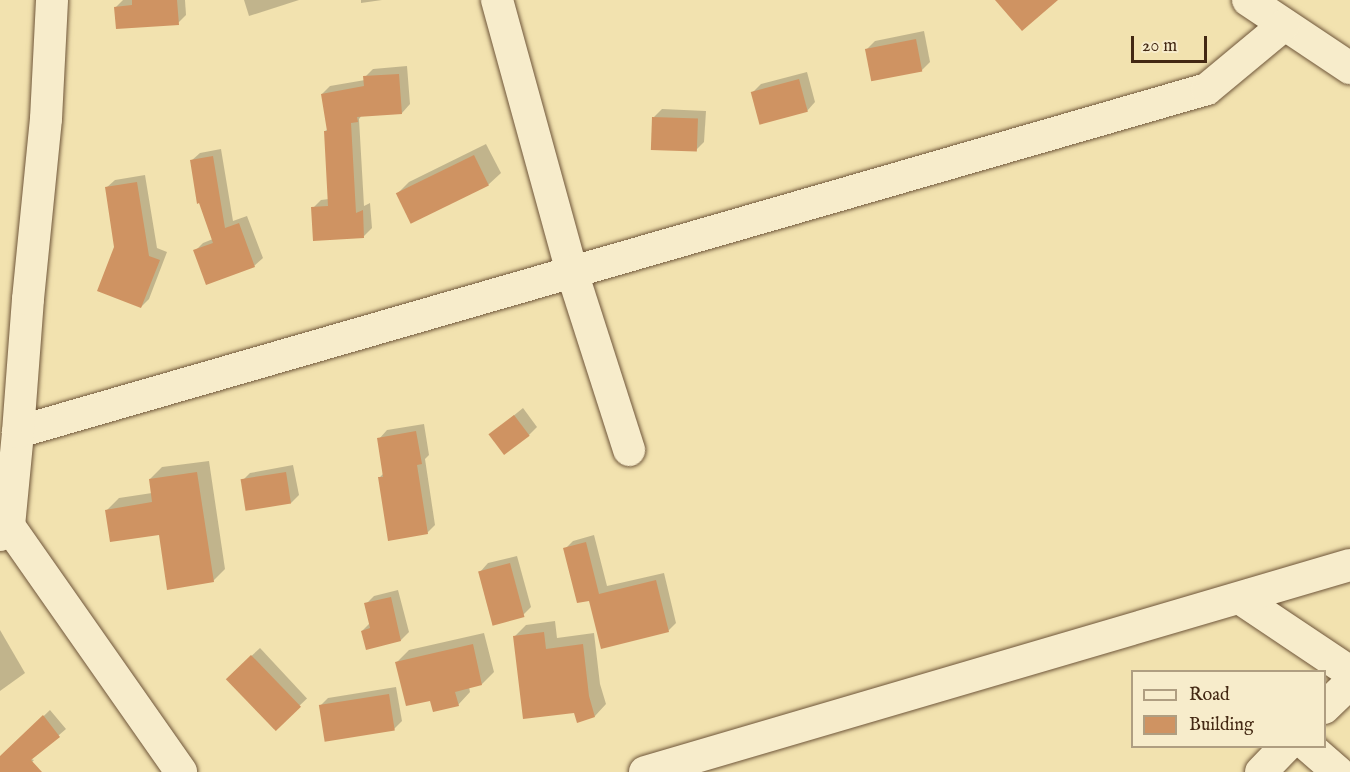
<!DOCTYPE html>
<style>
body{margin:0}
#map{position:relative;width:1350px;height:772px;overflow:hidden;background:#f2e2af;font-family:"IM FELL English",serif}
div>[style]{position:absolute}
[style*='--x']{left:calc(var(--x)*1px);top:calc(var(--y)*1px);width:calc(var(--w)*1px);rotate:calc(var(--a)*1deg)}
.shadow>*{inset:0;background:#0003;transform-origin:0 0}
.building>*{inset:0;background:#cf9362;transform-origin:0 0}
.roads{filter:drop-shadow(0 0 2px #6f563a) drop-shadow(0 0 2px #6f563a)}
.minor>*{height:32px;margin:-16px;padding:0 16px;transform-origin:16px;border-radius:16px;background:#f7eccb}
span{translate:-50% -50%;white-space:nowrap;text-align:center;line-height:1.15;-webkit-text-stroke:6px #f7eccb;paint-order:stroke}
.legend{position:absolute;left:1131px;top:670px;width:195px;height:78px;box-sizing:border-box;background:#f7eccb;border:2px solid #af9e81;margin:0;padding:8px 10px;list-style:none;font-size:18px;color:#432813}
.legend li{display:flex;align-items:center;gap:12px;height:30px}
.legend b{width:30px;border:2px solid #af9e81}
.scale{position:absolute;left:1131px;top:36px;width:76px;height:27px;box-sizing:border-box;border:3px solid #432813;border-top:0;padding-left:8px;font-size:18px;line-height:21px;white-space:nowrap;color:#432813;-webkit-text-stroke:4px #f7eccb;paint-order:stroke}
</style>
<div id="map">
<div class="shadow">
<div style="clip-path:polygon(123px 0,185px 0,186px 15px,178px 23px,116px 7px)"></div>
<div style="clip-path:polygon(244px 0,299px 0,249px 16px)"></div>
<div style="clip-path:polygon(361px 0,382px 0,361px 3px)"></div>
<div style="clip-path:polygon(924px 31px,930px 62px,922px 70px,867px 49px,875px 41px)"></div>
<div style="clip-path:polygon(407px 66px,410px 104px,402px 113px,362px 115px,359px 119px,364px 206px,370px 203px,372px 228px,364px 236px,313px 208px,321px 200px,329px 199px,325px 131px,328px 129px,322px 94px,330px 86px,365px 80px,365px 77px,373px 69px)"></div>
<div style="clip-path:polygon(807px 72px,815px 102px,807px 111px,753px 92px,761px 84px)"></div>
<div style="clip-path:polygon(662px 109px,706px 111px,704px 142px,696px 150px,654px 117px)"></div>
<div style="clip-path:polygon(486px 144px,501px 173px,488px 185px,397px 194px,409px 182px)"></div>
<div style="clip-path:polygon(221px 149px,233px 221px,247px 216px,263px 258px,254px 266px,195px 251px,203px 243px,213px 239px,191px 161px,200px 153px)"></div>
<div style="clip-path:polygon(145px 175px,157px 248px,167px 252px,149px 299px,141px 307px,116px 247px,106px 188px,115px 180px)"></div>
<div style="clip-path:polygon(523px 408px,537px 427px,529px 435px,490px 435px)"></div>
<div style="clip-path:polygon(424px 424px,429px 455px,425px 459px,435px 525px,427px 533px,379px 478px,384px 473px,379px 439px,387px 430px)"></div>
<div style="clip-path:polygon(209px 461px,225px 569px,213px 581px,160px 533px,107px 510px,119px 498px,152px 493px,150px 479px,162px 467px)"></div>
<div style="clip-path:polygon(293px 465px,299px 495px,291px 503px,242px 481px,250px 473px)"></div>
<div style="clip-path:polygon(594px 535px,607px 586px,664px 573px,676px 623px,668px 631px,590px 599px,565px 549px,573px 541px)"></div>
<div style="clip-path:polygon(517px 556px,531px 607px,523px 615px,480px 572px,488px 563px)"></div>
<div style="clip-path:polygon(398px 590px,409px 632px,401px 640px,362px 631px,370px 623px,366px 604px,374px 596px)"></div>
<div style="clip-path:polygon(555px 621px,557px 638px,594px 633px,600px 684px,606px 704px,595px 716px,575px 712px,514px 637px,526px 625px)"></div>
<div style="clip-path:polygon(0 630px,25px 673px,0 691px)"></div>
<div style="clip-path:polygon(484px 633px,494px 672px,482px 684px,469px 687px,470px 692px,458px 705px,431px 699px,397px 662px,409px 650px)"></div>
<div style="left:260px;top:648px;width:69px;height:45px;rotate:47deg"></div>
<div style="clip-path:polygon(396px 687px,402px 721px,394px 729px,320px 706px,328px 698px)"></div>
<div style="clip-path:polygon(50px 710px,66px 729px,31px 759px,34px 760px,22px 772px,0 772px,0 758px)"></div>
</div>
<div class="building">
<div style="clip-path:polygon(132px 0,177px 0,179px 25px,116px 29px,114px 7px,132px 5px)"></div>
<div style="clip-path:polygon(995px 0,1058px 0,1022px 31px)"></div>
<div style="left:916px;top:39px;width:33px;height:52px;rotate:79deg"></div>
<div style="clip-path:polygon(399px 74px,402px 114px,357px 117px,358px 122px,351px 123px,356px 213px,363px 210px,364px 238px,313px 241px,311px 207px,328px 206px,324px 131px,327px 131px,321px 94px,364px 86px,363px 76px)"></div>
<div style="left:799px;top:79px;width:34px;height:50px;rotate:75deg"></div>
<div style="left:652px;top:117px;width:46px;height:33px;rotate:2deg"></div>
<div style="left:474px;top:155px;width:34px;height:87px;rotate:64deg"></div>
<div style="clip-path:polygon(213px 156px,225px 228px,239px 223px,255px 267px,206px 285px,193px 250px,213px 243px,199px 203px,197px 204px,190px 160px)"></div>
<div style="clip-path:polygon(137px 182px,149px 256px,160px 260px,141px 308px,97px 291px,114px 247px,105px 187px)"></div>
<div style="left:514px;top:415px;width:26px;height:32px;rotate:53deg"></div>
<div style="clip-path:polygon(416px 431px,422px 464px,417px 465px,428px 534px,388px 541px,378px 477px,383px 477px,377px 438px)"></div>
<div style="clip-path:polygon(197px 472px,214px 582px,167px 590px,159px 535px,110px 542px,105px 510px,152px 502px,149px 479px)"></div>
<div style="left:286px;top:472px;width:32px;height:46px;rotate:81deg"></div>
<div style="clip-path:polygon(586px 542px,599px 594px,656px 580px,669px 632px,601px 649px,589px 601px,577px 603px,563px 548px)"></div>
<div style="left:510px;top:563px;width:56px;height:33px;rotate:75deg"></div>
<div style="clip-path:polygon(391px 597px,401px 641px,366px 650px,361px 631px,370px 628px,364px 603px)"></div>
<div style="clip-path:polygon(544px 632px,546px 649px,583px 644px,589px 696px,595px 717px,577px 723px,574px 713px,523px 719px,513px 636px)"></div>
<div style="clip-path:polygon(473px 644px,482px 685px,455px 692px,459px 706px,433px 712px,430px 701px,406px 706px,395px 662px)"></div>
<div style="left:251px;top:655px;width:72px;height:35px;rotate:46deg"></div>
<div style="left:389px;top:694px;width:37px;height:71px;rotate:81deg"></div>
<div style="clip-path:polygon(43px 715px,60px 737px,31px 760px,42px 772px,0 772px,0 756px)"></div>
</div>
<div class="roads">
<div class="minor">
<div style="--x:497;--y:0;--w:282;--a:74.6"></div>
<div style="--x:572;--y:272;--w:187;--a:72.2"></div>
<div style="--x:1248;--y:0;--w:123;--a:33.7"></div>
<div style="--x:18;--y:432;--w:1237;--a:-16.09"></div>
<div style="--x:1207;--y:89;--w:100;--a:-39.7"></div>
<div style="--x:9;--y:526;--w:300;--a:55"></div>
<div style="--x:0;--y:535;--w:13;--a:-45"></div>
<div style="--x:9;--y:526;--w:94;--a:-84.5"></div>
<div style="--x:18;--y:432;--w:133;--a:-85.7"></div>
<div style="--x:28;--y:299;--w:181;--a:-84.3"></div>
<div style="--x:46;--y:119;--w:119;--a:-87.1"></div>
<div style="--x:1241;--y:599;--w:131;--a:33.8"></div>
<div style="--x:1324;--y:708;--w:36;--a:-44"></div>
<div style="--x:1308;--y:746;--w:40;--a:41"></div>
<div style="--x:645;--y:772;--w:735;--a:-16.36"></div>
<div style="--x:1261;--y:772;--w:36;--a:-46"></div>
</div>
</div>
<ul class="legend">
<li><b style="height:8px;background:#f7eccb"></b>Road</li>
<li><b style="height:16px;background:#cf9362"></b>Building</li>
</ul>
<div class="scale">20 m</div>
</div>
